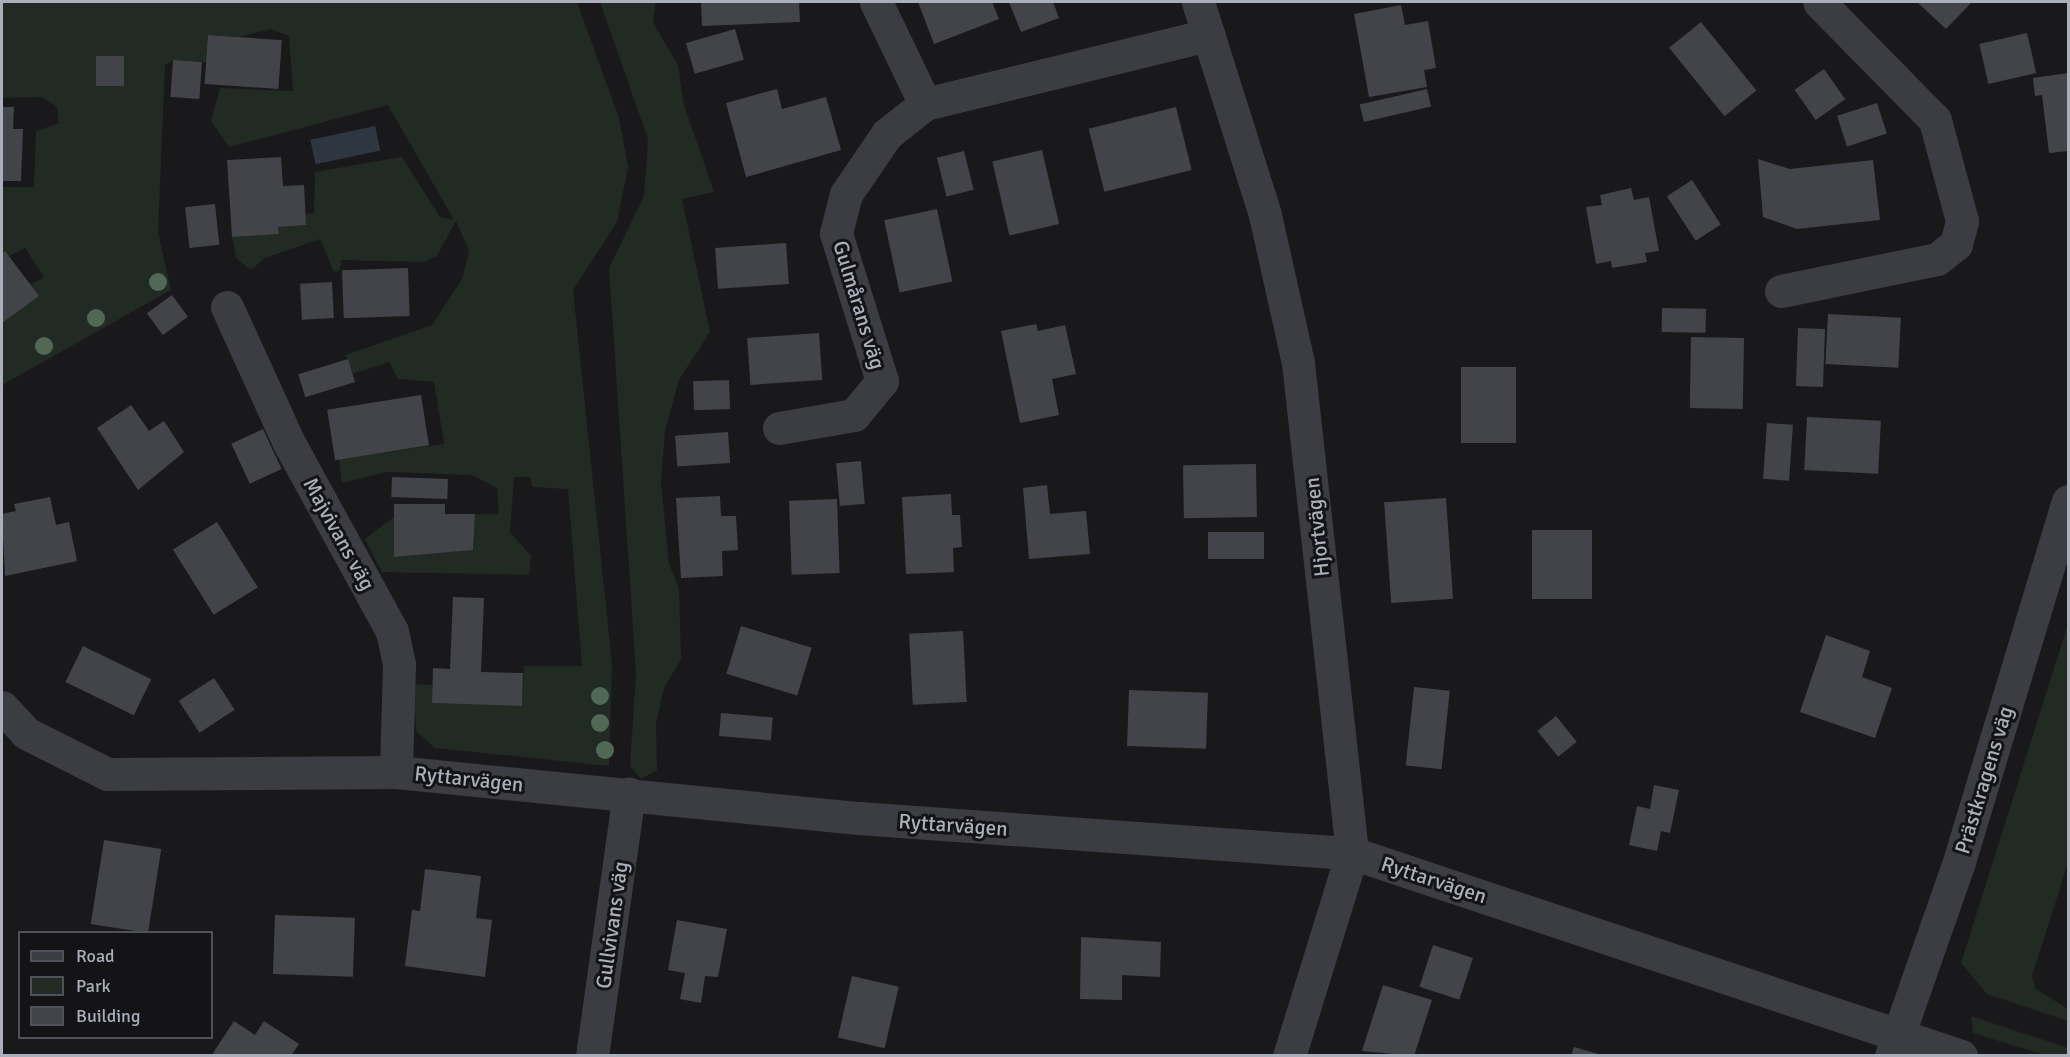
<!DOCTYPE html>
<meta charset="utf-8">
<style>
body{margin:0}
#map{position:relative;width:2070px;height:1057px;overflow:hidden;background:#19191c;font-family:Signika,sans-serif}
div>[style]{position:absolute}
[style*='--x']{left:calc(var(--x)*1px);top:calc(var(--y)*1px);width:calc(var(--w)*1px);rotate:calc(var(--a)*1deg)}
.green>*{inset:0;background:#212a23}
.water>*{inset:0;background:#2e3741;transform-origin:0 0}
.building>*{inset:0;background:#434449;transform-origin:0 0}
.minor>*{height:33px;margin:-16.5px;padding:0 16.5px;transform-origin:16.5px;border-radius:16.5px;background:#3c3c43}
.trees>*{width:18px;height:18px;margin:-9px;border-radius:50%;background:#526856}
span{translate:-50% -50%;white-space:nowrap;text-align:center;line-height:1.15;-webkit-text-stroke:6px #141417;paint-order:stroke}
.street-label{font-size:21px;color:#abafbc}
.frame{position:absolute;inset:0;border:3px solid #abafbc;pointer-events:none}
.legend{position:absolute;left:18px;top:931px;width:195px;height:108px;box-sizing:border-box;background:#141417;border:2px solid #505259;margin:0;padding:8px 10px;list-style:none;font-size:18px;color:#abafbc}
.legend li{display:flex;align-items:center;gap:12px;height:30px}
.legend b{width:30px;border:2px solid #505259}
</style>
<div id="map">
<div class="green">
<div style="clip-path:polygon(2px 2px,577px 2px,619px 118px,628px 167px,617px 222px,573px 290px,612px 664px,609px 766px,435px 748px,416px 731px,414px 684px,432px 685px,432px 703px,522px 705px,524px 666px,582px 666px,568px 489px,532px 487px,530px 477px,514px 477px,510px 532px,531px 556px,529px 575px,382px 572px,365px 539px,394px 517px,394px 557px,473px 550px,475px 514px,499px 514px,497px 488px,472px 475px,386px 472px,342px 483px,339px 459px,444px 444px,434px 382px,398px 379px,389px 362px,353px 374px,346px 355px,432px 325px,462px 279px,469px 251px,456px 221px,437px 256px,423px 262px,341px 260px,340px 270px,334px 272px,320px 239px,265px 258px,251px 270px,236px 258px,232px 237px,278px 234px,278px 227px,306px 225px,305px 214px,314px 213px,315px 172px,402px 157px,440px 217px,454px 220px,388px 105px,229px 147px,211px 121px,220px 88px,293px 91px,289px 36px,270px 29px,239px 37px,209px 35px,207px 62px,173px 60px,165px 65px,158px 232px,171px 290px,2px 385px,2px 323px,38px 296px,30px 285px,44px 277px,25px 248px,9px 256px,2px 253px,2px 187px,34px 187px,36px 131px,59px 123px,57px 107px,42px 97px,2px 98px)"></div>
<div style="clip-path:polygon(600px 2px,656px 2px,653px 23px,678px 65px,683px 102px,714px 192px,682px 199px,710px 332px,679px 380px,665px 431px,661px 482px,669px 564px,679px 588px,681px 659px,664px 688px,656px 723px,657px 770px,641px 779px,630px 766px,636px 673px,609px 268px,644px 196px,648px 139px)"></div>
<div style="clip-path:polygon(2068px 624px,2068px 863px,2032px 976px,2036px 989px,2068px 1009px,2068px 1021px,1987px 994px,1961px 963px)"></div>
<div style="clip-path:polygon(1971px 1016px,2068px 1048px,2068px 1055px,2045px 1055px,1973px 1033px)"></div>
</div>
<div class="water">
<div style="left:375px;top:126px;width:25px;height:66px;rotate:78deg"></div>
</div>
<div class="building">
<div style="clip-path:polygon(701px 2px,799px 2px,800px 22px,702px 26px)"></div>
<div style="clip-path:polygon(918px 2px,992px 2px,999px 19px,934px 44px)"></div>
<div style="clip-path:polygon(1009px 2px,1053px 2px,1059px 18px,1021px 32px)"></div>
<div style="clip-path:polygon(1917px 2px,1972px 2px,1946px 29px)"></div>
<div style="clip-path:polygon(1401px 5px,1405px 25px,1428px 21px,1436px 68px,1424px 70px,1427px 87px,1369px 97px,1354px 14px)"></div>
<div style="left:1701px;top:22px;width:88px;height:41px;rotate:51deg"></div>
<div style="left:735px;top:29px;width:32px;height:51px;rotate:74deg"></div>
<div style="left:2027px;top:33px;width:41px;height:49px;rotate:77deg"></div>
<div style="left:208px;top:35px;width:74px;height:49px;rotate:4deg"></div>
<div style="left:96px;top:56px;width:28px;height:30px"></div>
<div style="left:173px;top:60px;width:29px;height:37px;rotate:4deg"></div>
<div style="left:1824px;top:69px;width:37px;height:36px;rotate:55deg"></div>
<div style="clip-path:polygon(2068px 73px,2068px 151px,2049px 153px,2042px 95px,2035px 96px,2033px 78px)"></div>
<div style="clip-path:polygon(777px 89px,782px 109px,826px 97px,841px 150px,746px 177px,726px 103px)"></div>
<div style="left:1427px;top:89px;width:18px;height:69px;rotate:77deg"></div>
<div style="left:1877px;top:103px;width:32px;height:42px;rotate:72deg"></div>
<div style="clip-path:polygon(2px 107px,14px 107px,13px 129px,23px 129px,21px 181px,2px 181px)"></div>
<div style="left:1176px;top:107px;width:65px;height:90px;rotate:76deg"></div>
<div style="left:1042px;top:150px;width:76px;height:51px;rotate:77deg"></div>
<div style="left:964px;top:151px;width:40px;height:28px;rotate:76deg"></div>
<div style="clip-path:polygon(281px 157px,283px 186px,304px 185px,306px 225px,278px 227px,279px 234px,232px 237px,227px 160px)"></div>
<div style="clip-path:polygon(1758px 159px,1790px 169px,1873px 160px,1880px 220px,1797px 229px,1763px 217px)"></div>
<div style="left:1692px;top:180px;width:53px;height:30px;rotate:57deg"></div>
<div style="clip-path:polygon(1631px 188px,1634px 200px,1649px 197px,1659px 251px,1645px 253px,1647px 262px,1612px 268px,1611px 261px,1596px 264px,1586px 207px,1602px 205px,1600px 195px)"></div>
<div style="left:215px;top:204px;width:41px;height:30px;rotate:84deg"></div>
<div style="left:937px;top:209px;width:74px;height:54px;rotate:78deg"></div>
<div style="left:786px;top:243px;width:41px;height:71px;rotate:86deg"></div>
<div style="clip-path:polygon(5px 251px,39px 296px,2px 323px,2px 253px)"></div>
<div style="left:408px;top:268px;width:48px;height:66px;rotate:88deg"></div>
<div style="left:332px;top:282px;width:36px;height:32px;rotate:87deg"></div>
<div style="left:172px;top:295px;width:27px;height:31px;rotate:54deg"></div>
<div style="left:1662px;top:308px;width:44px;height:24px;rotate:1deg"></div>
<div style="left:1828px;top:314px;width:73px;height:50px;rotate:3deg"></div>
<div style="clip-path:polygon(1036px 324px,1038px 331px,1065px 325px,1076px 374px,1052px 379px,1059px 415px,1020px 423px,1001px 331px)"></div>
<div style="left:1798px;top:328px;width:27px;height:58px;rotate:2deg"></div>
<div style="left:819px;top:333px;width:47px;height:72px;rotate:86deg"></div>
<div style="left:1691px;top:337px;width:53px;height:71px;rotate:1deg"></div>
<div style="left:348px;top:359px;width:24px;height:52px;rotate:73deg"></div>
<div style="left:1461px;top:367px;width:55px;height:76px"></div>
<div style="left:729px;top:380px;width:29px;height:36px;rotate:88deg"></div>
<div style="left:421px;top:395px;width:51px;height:95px;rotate:81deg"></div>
<div style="clip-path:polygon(131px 405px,149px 431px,164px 421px,184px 452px,138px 490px,97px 428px)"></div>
<div style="left:1807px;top:417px;width:74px;height:53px;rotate:3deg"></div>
<div style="left:1767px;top:423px;width:26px;height:56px;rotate:4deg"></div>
<div style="left:263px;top:429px;width:44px;height:35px;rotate:65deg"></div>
<div style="left:728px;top:432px;width:31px;height:53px;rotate:86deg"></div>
<div style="left:861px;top:461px;width:43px;height:25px;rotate:85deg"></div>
<div style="left:1256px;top:464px;width:53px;height:73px;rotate:89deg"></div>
<div style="left:392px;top:477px;width:56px;height:20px;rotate:2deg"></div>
<div style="clip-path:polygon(1047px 485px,1050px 514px,1086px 511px,1090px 554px,1029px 559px,1023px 488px)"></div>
<div style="clip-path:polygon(951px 494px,952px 515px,960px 515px,962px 547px,953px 548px,954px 572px,906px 574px,902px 497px)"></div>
<div style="clip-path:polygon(720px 496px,721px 516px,736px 516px,738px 550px,722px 551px,723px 576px,681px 578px,676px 498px)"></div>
<div style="clip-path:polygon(50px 497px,56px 525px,69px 522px,77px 561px,5px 576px,2px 514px,16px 511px,14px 504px)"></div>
<div style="left:1446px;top:498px;width:101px;height:62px;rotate:86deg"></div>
<div style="left:837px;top:499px;width:74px;height:48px;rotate:88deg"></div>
<div style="clip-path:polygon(394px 504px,445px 504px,445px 514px,475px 514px,473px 550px,394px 557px)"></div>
<div style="left:217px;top:522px;width:77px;height:52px;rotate:58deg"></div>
<div style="left:1532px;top:530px;width:60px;height:69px"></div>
<div style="left:1208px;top:532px;width:56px;height:27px"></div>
<div style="clip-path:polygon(453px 597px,484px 598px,481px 672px,523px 673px,522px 706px,432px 703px,433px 668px,450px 669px)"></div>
<div style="left:741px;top:626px;width:74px;height:50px;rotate:17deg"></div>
<div style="left:963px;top:631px;width:71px;height:54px;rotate:87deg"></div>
<div style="clip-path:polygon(1826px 635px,1870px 651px,1862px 677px,1892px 688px,1875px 738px,1800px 712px)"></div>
<div style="left:83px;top:646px;width:76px;height:40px;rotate:26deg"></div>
<div style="left:214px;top:678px;width:38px;height:42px;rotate:57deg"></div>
<div style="left:1414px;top:687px;width:36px;height:79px;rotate:6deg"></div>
<div style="left:1129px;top:690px;width:79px;height:56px;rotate:2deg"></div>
<div style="left:721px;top:713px;width:52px;height:23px;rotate:5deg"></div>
<div style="left:1556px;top:716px;width:33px;height:24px;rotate:51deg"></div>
<div style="clip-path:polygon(1654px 785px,1679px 790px,1670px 833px,1661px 831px,1657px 851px,1629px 845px,1637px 806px,1650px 809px)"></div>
<div style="left:104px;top:840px;width:58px;height:85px;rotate:9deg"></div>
<div style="clip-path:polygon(425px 869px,481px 876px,476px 918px,492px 920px,485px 977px,405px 966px,412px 910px,420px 911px)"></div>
<div style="left:275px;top:915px;width:80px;height:59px;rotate:2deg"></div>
<div style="clip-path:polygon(677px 920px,727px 929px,718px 977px,705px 976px,701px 1003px,680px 999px,685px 973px,668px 970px)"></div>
<div style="clip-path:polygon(1081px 937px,1161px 942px,1160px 977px,1122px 975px,1122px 1000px,1080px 999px)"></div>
<div style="left:1433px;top:945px;width:42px;height:44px;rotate:18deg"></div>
<div style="left:852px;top:976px;width:48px;height:63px;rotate:13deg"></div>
<div style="clip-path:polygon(1383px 985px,1432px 1000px,1414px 1056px,1362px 1051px)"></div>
<div style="clip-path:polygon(234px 1021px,255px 1035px,264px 1021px,299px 1044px,291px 1056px,217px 1056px,213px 1053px)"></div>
<div style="clip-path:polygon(1574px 1047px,1602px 1055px,1602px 1056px,1571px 1056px)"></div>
</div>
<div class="minor">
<div style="--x:876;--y:2;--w:113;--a:64.3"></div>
<div style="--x:1198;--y:2;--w:223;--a:72.5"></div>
<div style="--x:1265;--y:215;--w:152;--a:77.4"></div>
<div style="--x:1298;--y:363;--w:493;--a:83.7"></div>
<div style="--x:1352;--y:853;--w:213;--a:107.2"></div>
<div style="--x:1781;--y:291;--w:159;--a:-11.6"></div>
<div style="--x:1937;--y:259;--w:24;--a:-38"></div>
<div style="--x:1956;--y:244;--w:24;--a:-75"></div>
<div style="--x:1962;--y:221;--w:105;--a:-105"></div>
<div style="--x:1935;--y:120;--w:165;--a:-134.5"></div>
<div style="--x:227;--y:307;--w:149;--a:65.5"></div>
<div style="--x:289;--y:443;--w:214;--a:61.3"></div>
<div style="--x:392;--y:631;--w:34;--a:78"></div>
<div style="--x:399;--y:664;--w:108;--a:91.6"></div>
<div style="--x:779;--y:428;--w:76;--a:-9.8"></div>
<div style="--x:854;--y:415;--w:44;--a:-50.5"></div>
<div style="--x:882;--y:381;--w:155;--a:-107.3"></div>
<div style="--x:836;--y:233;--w:40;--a:-75.6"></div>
<div style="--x:846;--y:194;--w:73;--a:-55.7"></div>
<div style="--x:887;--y:134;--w:48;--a:-38.3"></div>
<div style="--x:925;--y:104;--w:292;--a:-13.7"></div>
<div style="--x:2;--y:707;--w:35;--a:47"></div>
<div style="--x:26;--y:733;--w:91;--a:26.8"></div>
<div style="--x:107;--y:774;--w:289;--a:-0.4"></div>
<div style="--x:396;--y:772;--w:465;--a:5.7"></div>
<div style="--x:859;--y:818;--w:494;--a:4.1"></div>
<div style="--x:1352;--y:853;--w:642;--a:18.43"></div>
<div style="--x:592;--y:1056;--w:265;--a:-82"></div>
<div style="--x:1891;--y:1056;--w:202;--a:-70.7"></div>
<div style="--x:1958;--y:865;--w:380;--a:-73.2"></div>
</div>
<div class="trees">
<div style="left:158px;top:282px"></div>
<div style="left:96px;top:318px"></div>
<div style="left:44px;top:346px"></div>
<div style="left:600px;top:696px"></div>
<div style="left:600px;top:723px"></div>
<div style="left:605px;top:750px"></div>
</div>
<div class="street-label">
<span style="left:859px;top:305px;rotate:73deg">Gulmårans väg</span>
<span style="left:1317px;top:527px;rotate:-96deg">Hjortvägen</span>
<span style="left:339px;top:534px;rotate:61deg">Majvivans väg</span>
<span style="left:469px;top:779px;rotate:6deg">Ryttarvägen</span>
<span style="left:1984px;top:780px;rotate:-73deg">Prästkragens väg</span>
<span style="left:953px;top:825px;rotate:4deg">Ryttarvägen</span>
<span style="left:1434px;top:880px;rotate:18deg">Ryttarvägen</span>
<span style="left:612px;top:925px;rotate:-82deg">Gullvivans väg</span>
</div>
<div class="frame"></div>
<ul class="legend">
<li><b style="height:8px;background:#3c3c43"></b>Road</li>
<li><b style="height:16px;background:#212a23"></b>Park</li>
<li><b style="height:16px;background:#434449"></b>Building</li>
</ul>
</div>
